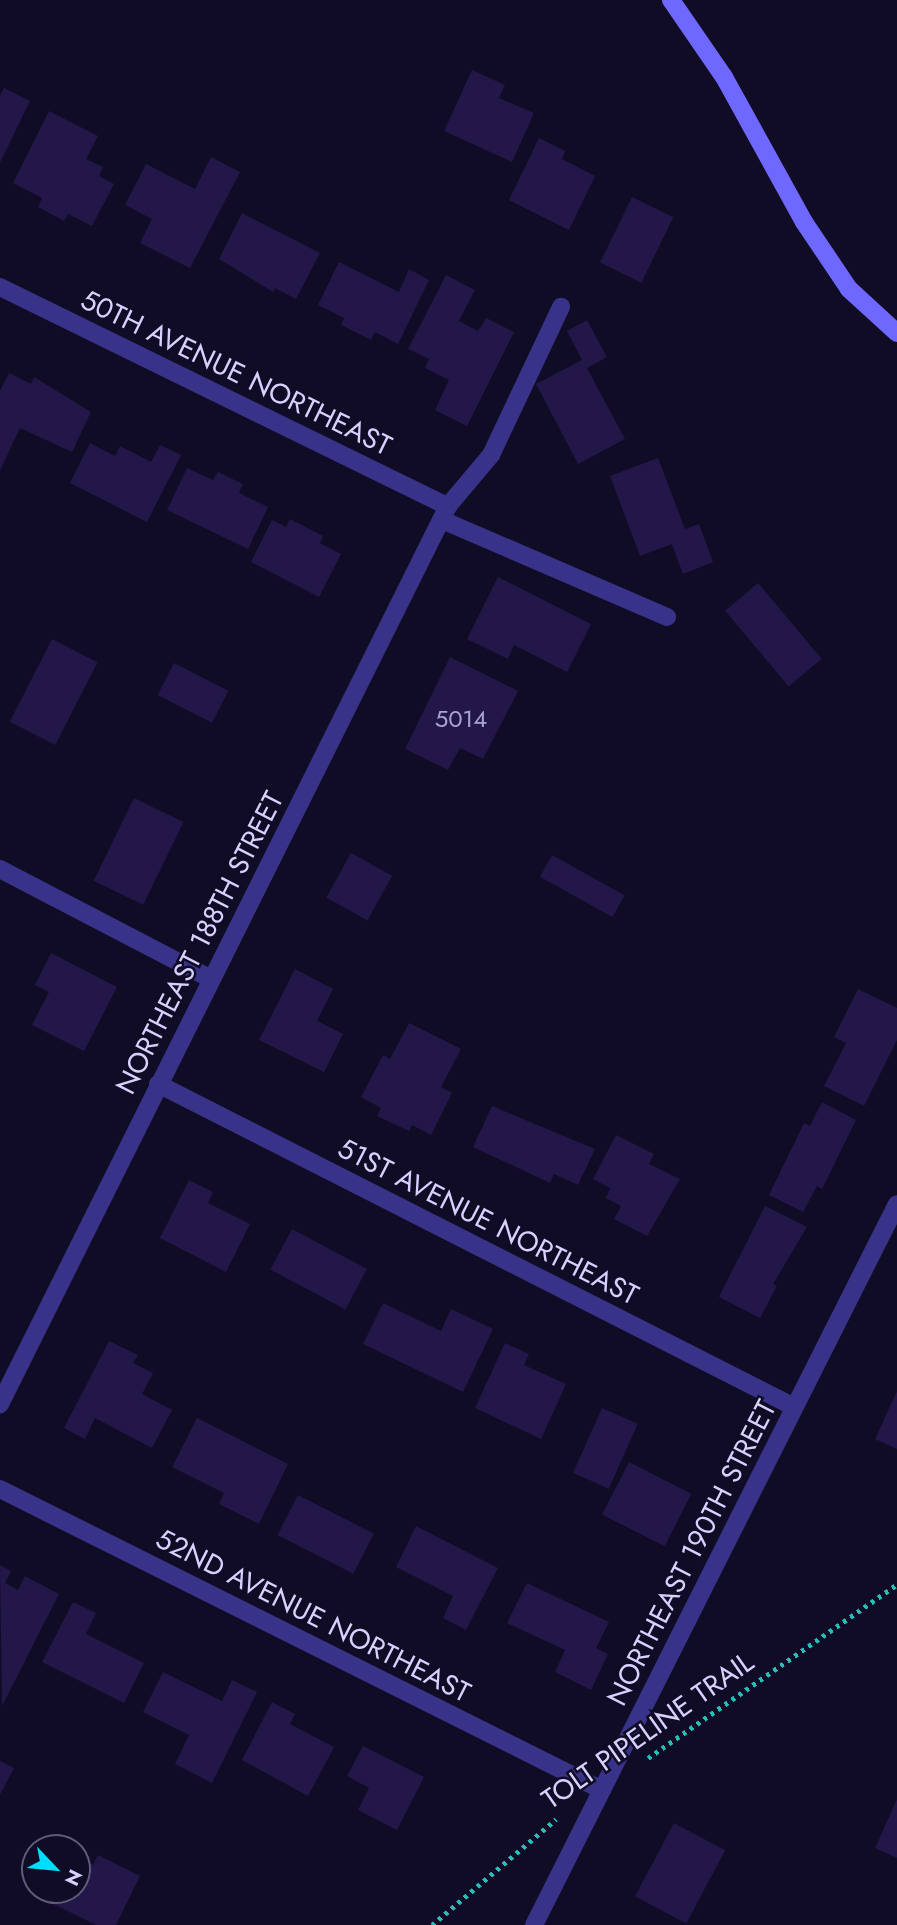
<!DOCTYPE html>
<style>
body{margin:0}
#map{position:relative;width:897px;height:1925px;overflow:hidden;background:#110c25;font-family:Jost,sans-serif}
div>[style]{position:absolute}
[style*='--x']{left:calc(var(--x)*1px);top:calc(var(--y)*1px);width:calc(var(--w)*1px);rotate:calc(var(--a)*1deg)}
.building>*{inset:0;background:#221748;transform-origin:0 0}
.path>*{height:4.5px;margin-top:-2.25px;transform-origin:0;background:repeating-linear-gradient(90deg,#23c0ba 0 3.5px,transparent 0 8.5px)}
.lane>*{height:18px;margin:-9px;padding:0 9px;transform-origin:9px;border-radius:9px;background:#383389}
.street>*{height:18px;margin:-9px;padding:0 9px;transform-origin:9px;border-radius:9px;background:#383389}
.secondary>*{height:18px;margin:-9px;padding:0 9px;transform-origin:9px;border-radius:9px;background:#6f68ff}
span{translate:-50% -50%;white-space:nowrap;text-align:center;line-height:1.15;-webkit-text-stroke:5px #110c25;paint-order:stroke}
.number-label{font-size:24px;color:#aaa2d1}
.number-label span{-webkit-text-stroke-width:0}
.street-label{font-size:28px;color:#d7d1ff}
.north{position:absolute;left:21px;top:1834px;width:70px;height:70px;box-sizing:border-box;background:#110c25;border:2px solid #605b7c;border-radius:50%;rotate:116deg;font-size:19px;font-weight:700;line-height:28px;text-align:center;color:#d7d1ff}
.north::after{content:'';display:block;margin:auto;width:24px;height:32px;background:#00ddfc;clip-path:polygon(50% 0,100% 100%,50% 72%,0 100%)}
</style>
<div id="map">
<div class="building">
<div style="clip-path:polygon(472px 70px,505px 85px,499px 98px,534px 113px,512px 162px,444px 131px)"></div>
<div style="clip-path:polygon(4px 88px,30px 101px,0 163px,0 96px)"></div>
<div style="clip-path:polygon(49px 111px,98px 136px,86px 159px,103px 167px,99px 176px,114px 184px,92px 226px,68px 214px,64px 221px,38px 207px,42px 198px,13px 183px)"></div>
<div style="clip-path:polygon(539px 138px,565px 151px,562px 159px,595px 176px,569px 230px,509px 200px)"></div>
<div style="clip-path:polygon(211px 157px,240px 172px,190px 268px,140px 243px,152px 219px,125px 205px,146px 164px,195px 189px)"></div>
<div style="left:632px;top:197px;width:46px;height:73px;rotate:26deg"></div>
<div style="clip-path:polygon(242px 213px,320px 253px,296px 299px,275px 288px,273px 292px,219px 259px)"></div>
<div style="clip-path:polygon(339px 262px,399px 292px,409px 269px,429px 280px,398px 344px,375px 332px,371px 340px,341px 325px,344px 318px,318px 305px)"></div>
<div style="clip-path:polygon(446px 275px,475px 290px,459px 321px,478px 331px,486px 318px,514px 332px,467px 426px,435px 410px,449px 380px,425px 368px,429px 359px,408px 349px)"></div>
<div style="clip-path:polygon(587px 320px,607px 357px,587px 368px,625px 439px,578px 464px,536px 384px,582px 360px,567px 331px)"></div>
<div style="clip-path:polygon(9px 373px,31px 384px,34px 377px,91px 412px,72px 452px,20px 428px,0 470px,0 391px)"></div>
<div style="clip-path:polygon(90px 443px,115px 456px,120px 446px,151px 462px,160px 445px,181px 455px,147px 522px,70px 483px)"></div>
<div style="clip-path:polygon(658px 458px,685px 529px,699px 524px,713px 562px,683px 574px,672px 544px,640px 556px,610px 476px)"></div>
<div style="clip-path:polygon(187px 468px,213px 480px,218px 472px,243px 484px,239px 493px,268px 507px,248px 549px,167px 510px)"></div>
<div style="clip-path:polygon(290px 519px,323px 536px,320px 543px,341px 554px,319px 597px,251px 562px,272px 520px,286px 527px)"></div>
<div style="clip-path:polygon(498px 577px,591px 624px,567px 672px,514px 645px,508px 659px,467px 639px)"></div>
<div style="left:758px;top:583px;width:99px;height:43px;rotate:50deg"></div>
<div style="left:52px;top:639px;width:51px;height:93px;rotate:27deg"></div>
<div style="clip-path:polygon(450px 657px,518px 691px,483px 759px,460px 748px,448px 770px,405px 749px)"></div>
<div style="left:174px;top:663px;width:61px;height:36px;rotate:27deg"></div>
<div style="left:134px;top:798px;width:55px;height:92px;rotate:26deg"></div>
<div style="left:351px;top:853px;width:47px;height:51px;rotate:29deg"></div>
<div style="left:552px;top:855px;width:83px;height:25px;rotate:29deg"></div>
<div style="clip-path:polygon(51px 953px,117px 987px,84px 1051px,32px 1025px,49px 992px,35px 985px)"></div>
<div style="clip-path:polygon(295px 969px,333px 989px,317px 1021px,343px 1034px,324px 1072px,259px 1040px)"></div>
<div style="clip-path:polygon(858px 989px,897px 1008px,897px 1040px,864px 1106px,824px 1086px,846px 1043px,834px 1037px)"></div>
<div style="clip-path:polygon(409px 1023px,461px 1049px,441px 1087px,452px 1093px,431px 1135px,412px 1125px,409px 1131px,377px 1116px,381px 1108px,361px 1097px,383px 1055px,390px 1059px)"></div>
<div style="clip-path:polygon(822px 1102px,856px 1120px,822px 1189px,817px 1186px,803px 1212px,769px 1195px,804px 1123px,810px 1126px)"></div>
<div style="clip-path:polygon(492px 1106px,595px 1149px,578px 1185px,554px 1174px,550px 1183px,473px 1147px)"></div>
<div style="clip-path:polygon(616px 1135px,654px 1154px,649px 1164px,680px 1179px,647px 1236px,614px 1219px,621px 1206px,606px 1198px,610px 1188px,593px 1179px)"></div>
<div style="clip-path:polygon(189px 1180px,213px 1192px,208px 1203px,250px 1224px,226px 1272px,160px 1238px)"></div>
<div style="clip-path:polygon(765px 1206px,807px 1227px,773px 1284px,777px 1286px,760px 1318px,719px 1297px)"></div>
<div style="left:292px;top:1229px;width:85px;height:46px;rotate:28deg"></div>
<div style="clip-path:polygon(383px 1303px,441px 1331px,451px 1309px,493px 1329px,463px 1392px,363px 1344px)"></div>
<div style="clip-path:polygon(109px 1341px,138px 1355px,133px 1363px,153px 1373px,142px 1394px,172px 1410px,152px 1448px,95px 1418px,85px 1439px,64px 1428px)"></div>
<div style="clip-path:polygon(505px 1343px,529px 1354px,524px 1365px,566px 1384px,541px 1439px,475px 1408px)"></div>
<div style="clip-path:polygon(897px 1391px,897px 1449px,875px 1439px)"></div>
<div style="left:602px;top:1408px;width:39px;height:71px;rotate:24deg"></div>
<div style="clip-path:polygon(197px 1418px,288px 1464px,259px 1524px,219px 1504px,224px 1493px,172px 1467px)"></div>
<div style="left:629px;top:1462px;width:70px;height:59px;rotate:27deg"></div>
<div style="left:298px;top:1495px;width:85px;height:45px;rotate:27deg"></div>
<div style="clip-path:polygon(416px 1526px,498px 1568px,466px 1630px,443px 1618px,453px 1596px,396px 1567px)"></div>
<div style="clip-path:polygon(0 1565px,11px 1571px,5px 1583px,18px 1590px,25px 1576px,59px 1594px,2px 1706px)"></div>
<div style="clip-path:polygon(527px 1583px,609px 1622px,596px 1648px,608px 1654px,591px 1690px,555px 1672px,565px 1650px,507px 1623px)"></div>
<div style="clip-path:polygon(73px 1602px,96px 1613px,86px 1634px,144px 1663px,124px 1703px,42px 1662px)"></div>
<div style="clip-path:polygon(163px 1672px,222px 1701px,232px 1680px,257px 1692px,212px 1783px,175px 1764px,189px 1735px,143px 1712px)"></div>
<div style="clip-path:polygon(272px 1702px,295px 1714px,290px 1724px,334px 1747px,308px 1796px,242px 1760px)"></div>
<div style="clip-path:polygon(363px 1746px,424px 1777px,397px 1830px,358px 1810px,369px 1788px,347px 1776px)"></div>
<div style="clip-path:polygon(0 1761px,14px 1768px,0 1795px)"></div>
<div style="clip-path:polygon(897px 1799px,897px 1858px,875px 1848px)"></div>
<div style="left:674px;top:1823px;width:58px;height:83px;rotate:28deg"></div>
<div style="clip-path:polygon(98px 1855px,140px 1876px,116px 1925px,96px 1925px,37px 1896px,40px 1890px,77px 1890px,77px 1857px,93px 1865px)"></div>
</div>
<div class="path">
<div style="--x:648;--y:1758;--w:304;--a:-34.9"></div>
<div style="--x:432;--y:1925;--w:163;--a:-40.5"></div>
</div>
<div class="lane">
<div style="--x:448;--y:506;--w:67;--a:-49.9"></div>
<div style="--x:491;--y:455;--w:164;--a:-64.7"></div>
<div style="--x:442;--y:520;--w:245;--a:23.3"></div>
<div style="--x:0;--y:869;--w:238;--a:27.5"></div>
</div>
<div class="street">
<div style="--x:0;--y:287;--w:499;--a:26.1"></div>
<div style="--x:448;--y:506;--w:1004;--a:116.51"></div>
<div style="--x:158;--y:1084;--w:713;--a:26.92"></div>
<div style="--x:0;--y:1489;--w:673;--a:26.57"></div>
<div style="--x:534;--y:1925;--w:807;--a:-63.28"></div>
</div>
<div class="secondary">
<div style="--x:671;--y:0;--w:93;--a:55.5"></div>
<div style="--x:724;--y:77;--w:166;--a:61.1"></div>
<div style="--x:804;--y:222;--w:81;--a:56.1"></div>
<div style="--x:849;--y:289;--w:65;--a:42.5"></div>
</div>
<div class="number-label">
<span style="left:461px;top:719px">5014</span>
</div>
<div class="street-label">
<span style="left:236px;top:373px;rotate:26deg">50TH AVENUE NORTHEAST</span>
<span style="left:200px;top:943px;rotate:-63deg">NORTHEAST 188TH STREET</span>
<span style="left:488px;top:1222px;rotate:27deg">51ST AVENUE NORTHEAST</span>
<span style="left:692px;top:1553px;rotate:-63deg">NORTHEAST 190TH STREET</span>
<span style="left:313px;top:1616px;rotate:27deg">52ND AVENUE NORTHEAST</span>
<span style="left:648px;top:1731px;rotate:-35deg">TOLT PIPELINE TRAIL</span>
</div>
<div class="north">N</div>
</div>
